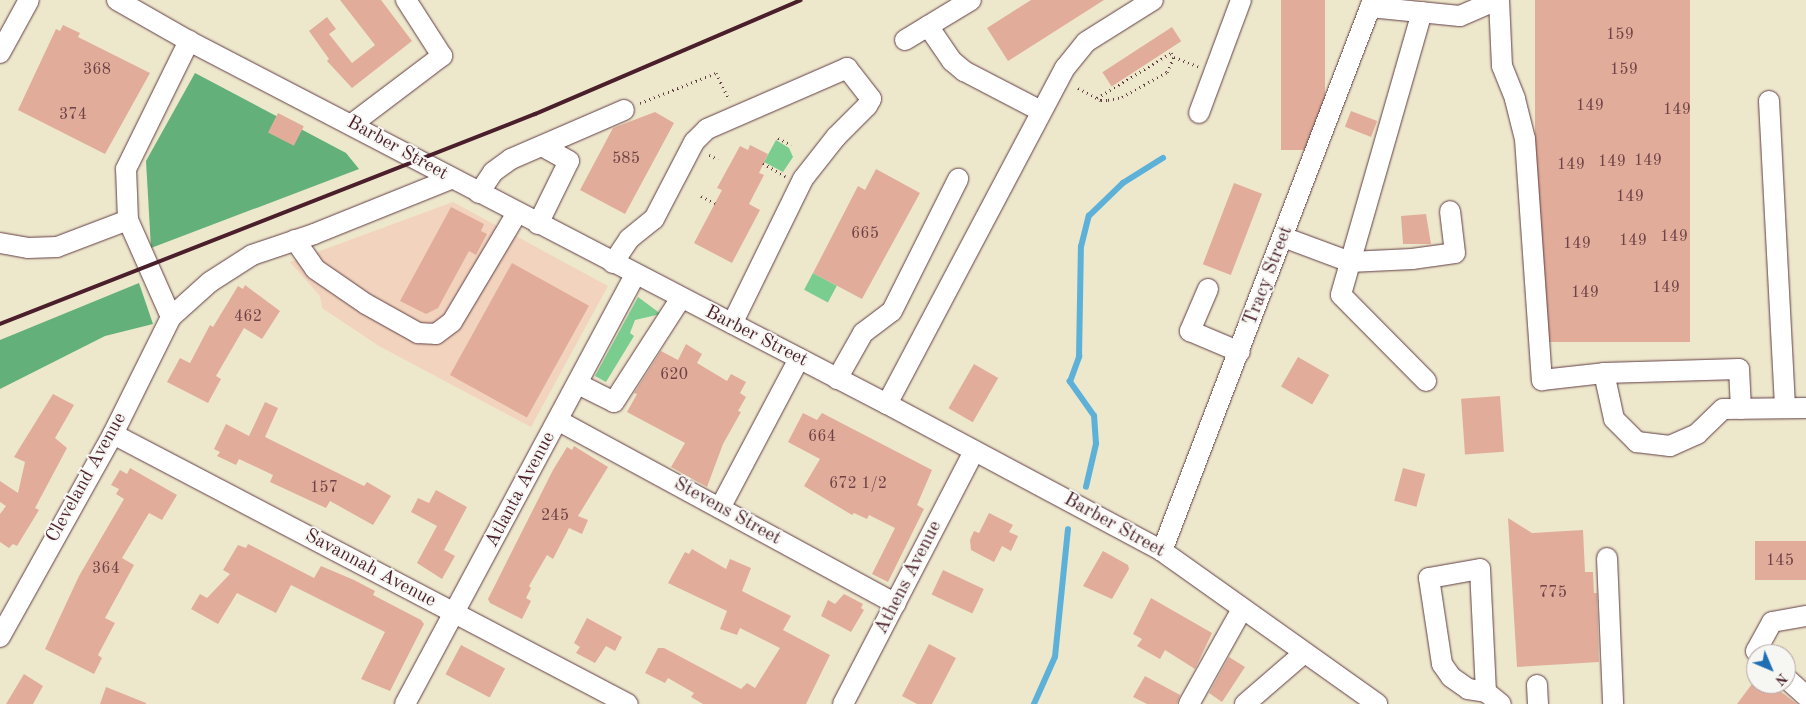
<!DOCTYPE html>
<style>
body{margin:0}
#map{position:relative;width:1806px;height:704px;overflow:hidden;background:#ede7cc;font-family:"Old Standard TT",serif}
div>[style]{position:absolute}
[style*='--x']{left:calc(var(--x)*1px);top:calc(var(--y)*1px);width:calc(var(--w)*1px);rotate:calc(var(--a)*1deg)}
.built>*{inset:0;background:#f2d4be}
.green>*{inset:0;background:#7acd8f;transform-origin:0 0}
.forest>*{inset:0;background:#63b07a}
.stream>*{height:5.5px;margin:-2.75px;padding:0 2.75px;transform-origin:2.75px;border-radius:2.75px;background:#5db1d9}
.building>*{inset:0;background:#e1ad9a;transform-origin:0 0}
.path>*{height:3px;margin-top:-1.5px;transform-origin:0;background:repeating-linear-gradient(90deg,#623d43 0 1px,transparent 0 5px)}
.roads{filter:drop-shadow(0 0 1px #623d43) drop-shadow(0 0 1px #623d43)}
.minor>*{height:20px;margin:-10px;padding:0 10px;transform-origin:10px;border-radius:10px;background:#fff}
.rail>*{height:4px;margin:-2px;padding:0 2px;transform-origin:2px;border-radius:2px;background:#4a1f2b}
span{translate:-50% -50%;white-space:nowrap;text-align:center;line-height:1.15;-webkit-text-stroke:4px #f6f6f2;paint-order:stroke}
.number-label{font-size:16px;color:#704247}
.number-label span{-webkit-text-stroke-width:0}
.street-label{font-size:19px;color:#4a1f2b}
.north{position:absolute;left:1746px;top:644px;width:50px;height:50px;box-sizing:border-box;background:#f6f6f2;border:1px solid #b1a0a2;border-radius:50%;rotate:135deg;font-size:14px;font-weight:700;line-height:20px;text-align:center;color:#4a1f2b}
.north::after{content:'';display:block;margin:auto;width:18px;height:22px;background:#1f6fb2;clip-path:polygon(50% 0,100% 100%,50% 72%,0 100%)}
</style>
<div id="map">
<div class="built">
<div style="clip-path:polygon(453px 202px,608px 286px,531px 427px,379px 346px,322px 308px,320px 296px,290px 262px)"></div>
</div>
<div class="green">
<div style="clip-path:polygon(776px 140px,789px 148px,793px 157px,783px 172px,764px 162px)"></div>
<div style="left:813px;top:273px;width:27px;height:19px;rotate:28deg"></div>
<div style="clip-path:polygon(638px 297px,661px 314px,635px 320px,630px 333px,634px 336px,606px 382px,595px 376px)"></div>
</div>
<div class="forest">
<div style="clip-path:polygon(195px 73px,346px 153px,359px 169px,151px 248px,146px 161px)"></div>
<div style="clip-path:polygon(139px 283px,153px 324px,105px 336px,0 389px,0 340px)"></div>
</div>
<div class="stream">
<div style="--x:1086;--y:487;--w:44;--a:-76.9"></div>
<div style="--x:1096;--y:444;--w:28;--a:-94"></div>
<div style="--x:1094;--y:416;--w:42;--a:-125.2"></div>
<div style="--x:1070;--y:382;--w:27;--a:-70"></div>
<div style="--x:1079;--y:357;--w:110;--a:-89"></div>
<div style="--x:1081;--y:247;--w:32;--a:-76"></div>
<div style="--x:1089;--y:216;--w:47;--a:-44.1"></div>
<div style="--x:1123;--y:183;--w:47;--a:-32"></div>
<div style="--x:1034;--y:704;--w:51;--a:-65.9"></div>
<div style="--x:1055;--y:657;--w:128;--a:-84.2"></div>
</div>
<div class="building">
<div style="clip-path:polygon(340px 0,381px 0,412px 41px,352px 88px,327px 61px,329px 59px,309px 31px,327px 17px,336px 29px,329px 34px,352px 63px,375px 45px)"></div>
<div style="clip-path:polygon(1031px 0,1104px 0,1008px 61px,987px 28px)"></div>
<div style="left:1281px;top:0;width:44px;height:150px"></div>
<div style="left:1535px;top:0;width:155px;height:342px"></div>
<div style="clip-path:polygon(63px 25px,80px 33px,78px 37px,150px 73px,105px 154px,18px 110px,56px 29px,60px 31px)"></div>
<div style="left:1172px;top:27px;width:17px;height:83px;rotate:57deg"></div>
<div style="left:1351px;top:111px;width:28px;height:17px;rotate:21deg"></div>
<div style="clip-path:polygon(655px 112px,674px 123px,625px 214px,580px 190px,613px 128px)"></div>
<div style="left:278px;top:113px;width:29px;height:22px;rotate:27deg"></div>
<div style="clip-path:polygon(750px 145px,768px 154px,759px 173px,764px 175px,749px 204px,760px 210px,732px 263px,694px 243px,722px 190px,717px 188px,740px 146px,748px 150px)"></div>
<div style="clip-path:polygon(876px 169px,920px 193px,862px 299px,813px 273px,858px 186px,865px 190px)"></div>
<div style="left:1234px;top:183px;width:30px;height:87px;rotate:21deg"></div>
<div style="clip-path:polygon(451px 207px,484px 224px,481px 231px,487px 234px,476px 255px,469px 251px,438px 308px,426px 314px,400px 301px)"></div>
<div style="clip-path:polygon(1426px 214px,1431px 244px,1403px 244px,1401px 216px)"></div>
<div style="left:512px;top:263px;width:88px;height:128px;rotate:29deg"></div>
<div style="clip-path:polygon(245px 285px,280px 311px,262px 339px,244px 328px,216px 376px,221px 379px,208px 403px,167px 382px,180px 358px,190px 363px,210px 325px,213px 327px,238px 286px,243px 289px)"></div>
<div style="clip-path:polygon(686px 344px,702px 354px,697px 363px,727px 381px,731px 374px,746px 382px,740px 393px,746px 397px,738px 411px,741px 412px,723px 444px,707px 487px,671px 467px,685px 443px,627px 412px,637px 394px,634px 393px,661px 351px,678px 360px)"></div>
<div style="left:1298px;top:357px;width:36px;height:34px;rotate:30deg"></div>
<div style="left:974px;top:364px;width:28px;height:51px;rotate:30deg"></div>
<div style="clip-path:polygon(53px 394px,74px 405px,55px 438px,67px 448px,35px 508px,39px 510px,17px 546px,13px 544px,9px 548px,0 542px,0 514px,6px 506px,0 502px,0 481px,18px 493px,25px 462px,14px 457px)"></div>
<div style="left:1500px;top:396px;width:56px;height:39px;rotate:86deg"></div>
<div style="clip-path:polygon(265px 402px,278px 408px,265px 437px,364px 486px,367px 482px,391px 496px,373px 525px,330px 501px,326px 508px,270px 482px,273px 475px,239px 459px,236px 465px,217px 456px,220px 452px,214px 449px,226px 424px,249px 436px)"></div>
<div style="clip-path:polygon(803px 413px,817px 420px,822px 413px,932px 470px,917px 505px,924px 509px,888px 582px,872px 574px,895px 528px,869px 515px,867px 519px,854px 513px,852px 515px,804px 486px,820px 459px,788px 442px)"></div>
<div style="clip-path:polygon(574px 446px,608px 467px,578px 516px,588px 520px,582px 534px,569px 528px,553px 559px,547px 555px,529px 586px,531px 588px,526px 598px,531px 601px,522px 619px,490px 603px,488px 599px,553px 470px,567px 447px,572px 450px)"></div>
<div style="clip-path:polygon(130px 468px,177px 495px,162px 520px,149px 513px,122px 558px,134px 565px,105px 618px,115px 623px,98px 655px,102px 658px,94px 674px,45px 649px,79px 576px,124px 499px,116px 494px,119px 489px,111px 485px,120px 470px,127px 474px)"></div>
<div style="left:1403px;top:468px;width:23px;height:34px;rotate:15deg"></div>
<div style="clip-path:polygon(436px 490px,467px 507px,444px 550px,455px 556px,442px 579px,417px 563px,437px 526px,411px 512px,418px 498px,429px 503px)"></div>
<div style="clip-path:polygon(989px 513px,1013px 525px,1009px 532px,1018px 536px,1011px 551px,1002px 546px,994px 562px,971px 550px,970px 540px,974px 531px,979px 533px)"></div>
<div style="clip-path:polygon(1508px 518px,1532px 533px,1583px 530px,1585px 572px,1593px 572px,1594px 593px,1597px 593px,1599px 662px,1517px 667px)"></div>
<div style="left:1806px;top:541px;width:39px;height:51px;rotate:90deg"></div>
<div style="clip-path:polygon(248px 544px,314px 578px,321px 566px,354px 580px,375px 591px,373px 595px,421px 620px,424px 624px,390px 691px,361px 679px,385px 632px,291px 585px,276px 613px,237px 593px,218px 624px,191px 609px,200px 594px,207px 598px,230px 574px,223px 570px,238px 545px,246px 548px)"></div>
<div style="clip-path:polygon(692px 549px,726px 569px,730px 559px,751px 568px,742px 591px,791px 616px,783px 630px,830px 655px,806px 704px,703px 704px,691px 697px,694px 693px,668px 678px,665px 683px,645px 673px,658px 648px,664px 648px,741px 689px,747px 683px,755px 688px,780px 648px,740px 628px,737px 635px,720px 629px,727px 611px,668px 583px,685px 552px,689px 554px)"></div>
<div style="clip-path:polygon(1103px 551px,1128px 565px,1129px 569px,1112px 599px,1083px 586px)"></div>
<div style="left:943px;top:570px;width:45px;height:27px;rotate:25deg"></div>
<div style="clip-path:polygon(844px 594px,863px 604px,861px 608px,864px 610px,851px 632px,821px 616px,828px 600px,835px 604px)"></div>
<div style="clip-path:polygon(1151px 598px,1212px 633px,1195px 669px,1165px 650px,1160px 659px,1137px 646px,1142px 639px,1133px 634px)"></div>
<div style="clip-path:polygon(587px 618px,622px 637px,615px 651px,606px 646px,595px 663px,576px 653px,580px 647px,574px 643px)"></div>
<div style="clip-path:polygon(929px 644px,956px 658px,932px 704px,917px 704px,902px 696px)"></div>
<div style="left:461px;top:645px;width:50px;height:33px;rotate:28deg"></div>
<div style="clip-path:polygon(1229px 657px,1245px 667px,1222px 702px,1209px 693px)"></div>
<div style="clip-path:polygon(24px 674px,43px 686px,33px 704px,6px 704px)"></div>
<div style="clip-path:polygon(1145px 676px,1180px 695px,1177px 704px,1147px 704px,1133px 697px)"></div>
<div style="clip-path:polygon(1752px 684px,1771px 684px,1797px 704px,1737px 704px)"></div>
<div style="clip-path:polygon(106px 687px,146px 703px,146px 704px,100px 704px)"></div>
</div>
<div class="path">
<div style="--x:1078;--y:88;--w:26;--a:28"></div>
<div style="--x:1101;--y:100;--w:7;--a:0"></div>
<div style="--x:1108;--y:100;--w:14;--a:-12"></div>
<div style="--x:1122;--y:97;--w:51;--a:-29.1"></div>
<div style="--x:1167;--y:72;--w:17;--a:-65"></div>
<div style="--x:1174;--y:57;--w:26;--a:21"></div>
<div style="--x:1097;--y:98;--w:87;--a:-31.3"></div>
<div style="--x:1171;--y:53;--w:5;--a:53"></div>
<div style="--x:640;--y:103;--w:82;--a:-21.5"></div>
<div style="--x:716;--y:73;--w:30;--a:64"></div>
<div style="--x:778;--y:138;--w:15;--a:28"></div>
<div style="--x:709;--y:155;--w:10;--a:24"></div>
<div style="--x:763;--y:163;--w:26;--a:31"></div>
<div style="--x:701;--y:196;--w:16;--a:27"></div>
</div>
<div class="roads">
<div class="minor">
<div style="--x:117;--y:0;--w:83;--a:29.7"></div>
<div style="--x:189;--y:41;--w:787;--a:27.48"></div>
<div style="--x:887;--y:404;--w:312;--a:28.1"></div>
<div style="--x:1162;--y:551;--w:264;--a:35.4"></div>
<div style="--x:1499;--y:0;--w:66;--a:87.4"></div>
<div style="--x:1502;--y:66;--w:35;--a:68"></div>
<div style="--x:1515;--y:99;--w:41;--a:76"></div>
<div style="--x:1525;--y:139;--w:242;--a:86"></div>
<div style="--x:1542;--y:380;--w:62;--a:-6.4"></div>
<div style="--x:1604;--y:373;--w:47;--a:77.7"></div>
<div style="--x:1614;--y:419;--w:33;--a:45"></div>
<div style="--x:1637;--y:442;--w:33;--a:7"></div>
<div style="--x:1670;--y:446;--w:30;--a:-24"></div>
<div style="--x:1697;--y:434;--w:36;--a:-44"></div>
<div style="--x:1723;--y:409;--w:83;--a:-0.7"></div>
<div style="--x:1370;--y:7;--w:90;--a:5.7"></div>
<div style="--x:1460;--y:16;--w:40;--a:-23.4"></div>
<div style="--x:1422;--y:12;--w:294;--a:106"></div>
<div style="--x:1341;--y:295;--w:121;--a:45.3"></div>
<div style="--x:928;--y:26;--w:42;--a:55.6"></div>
<div style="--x:952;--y:61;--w:16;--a:40"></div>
<div style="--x:964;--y:71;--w:87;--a:27.5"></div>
<div style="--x:905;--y:40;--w:77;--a:-31.2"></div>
<div style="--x:0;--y:53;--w:60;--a:-61.3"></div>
<div style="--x:1769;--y:101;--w:307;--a:87"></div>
<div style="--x:1199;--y:113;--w:121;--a:-69.6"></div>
<div style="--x:352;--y:124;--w:113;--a:-37.1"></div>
<div style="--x:442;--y:56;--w:67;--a:-122.7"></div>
<div style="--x:479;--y:193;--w:25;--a:-56"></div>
<div style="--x:493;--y:172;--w:22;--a:-36"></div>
<div style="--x:511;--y:159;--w:123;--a:-23.4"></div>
<div style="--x:538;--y:224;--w:70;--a:-63.8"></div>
<div style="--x:569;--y:161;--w:31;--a:-151"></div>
<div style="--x:1283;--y:237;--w:72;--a:20.5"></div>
<div style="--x:1350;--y:262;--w:62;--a:-2.8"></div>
<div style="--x:1412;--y:259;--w:43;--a:-7.9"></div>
<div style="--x:1455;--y:253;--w:42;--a:-96.8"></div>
<div style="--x:295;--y:240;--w:35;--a:55"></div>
<div style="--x:315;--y:269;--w:62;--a:34.5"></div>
<div style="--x:366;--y:304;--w:60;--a:29.1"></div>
<div style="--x:418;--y:333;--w:18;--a:3"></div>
<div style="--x:436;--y:334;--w:20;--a:-37"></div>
<div style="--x:452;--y:322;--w:127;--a:-59.2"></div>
<div style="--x:0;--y:243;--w:28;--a:10"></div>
<div style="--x:28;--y:248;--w:29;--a:-2"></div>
<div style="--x:57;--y:247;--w:76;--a:-20.8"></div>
<div style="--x:613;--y:263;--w:29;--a:-56"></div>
<div style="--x:629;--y:239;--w:32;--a:-39"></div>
<div style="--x:654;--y:219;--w:87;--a:-62.5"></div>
<div style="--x:694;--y:142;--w:18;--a:-45"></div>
<div style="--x:707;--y:129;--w:153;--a:-23.5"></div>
<div style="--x:847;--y:68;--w:39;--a:52"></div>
<div style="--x:871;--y:99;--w:8;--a:120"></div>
<div style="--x:867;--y:106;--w:44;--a:135"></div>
<div style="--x:836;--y:137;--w:53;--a:128.2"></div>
<div style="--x:803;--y:179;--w:161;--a:116.1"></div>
<div style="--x:1208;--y:289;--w:46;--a:113.2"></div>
<div style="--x:1190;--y:331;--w:54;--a:22.8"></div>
<div style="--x:171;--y:317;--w:106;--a:-113.9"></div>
<div style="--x:128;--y:220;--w:51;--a:-92.2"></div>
<div style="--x:126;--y:169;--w:143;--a:-63.8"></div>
<div style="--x:1604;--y:373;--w:135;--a:-1.7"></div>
<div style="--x:1739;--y:369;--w:40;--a:87.1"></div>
<div style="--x:837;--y:379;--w:53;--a:-60.5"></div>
<div style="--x:863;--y:333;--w:36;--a:-37"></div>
<div style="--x:892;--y:311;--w:148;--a:-63.4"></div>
<div style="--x:578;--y:384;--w:40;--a:26.6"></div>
<div style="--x:614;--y:402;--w:124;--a:-57.2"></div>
<div style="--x:887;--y:404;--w:380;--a:-62.1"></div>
<div style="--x:1065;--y:68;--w:33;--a:-51"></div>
<div style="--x:1086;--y:42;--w:79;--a:-32.1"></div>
<div style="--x:559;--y:421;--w:383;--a:28.5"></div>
<div style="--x:113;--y:434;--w:581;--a:27.67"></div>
<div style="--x:720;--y:508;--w:169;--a:-62.1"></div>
<div style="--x:1162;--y:551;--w:590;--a:-69.05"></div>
<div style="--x:1607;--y:558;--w:146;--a:87.6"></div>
<div style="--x:0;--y:637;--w:232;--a:-60.9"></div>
<div style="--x:113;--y:434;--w:131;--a:-63.6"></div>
<div style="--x:171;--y:317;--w:52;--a:-41.9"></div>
<div style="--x:210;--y:282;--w:50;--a:-32.7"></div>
<div style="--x:252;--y:255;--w:65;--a:-18.7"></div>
<div style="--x:314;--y:234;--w:148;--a:-21.9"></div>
<div style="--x:1759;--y:654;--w:4;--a:-135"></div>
<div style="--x:1756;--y:651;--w:33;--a:-61"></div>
<div style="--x:1772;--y:622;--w:35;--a:-10"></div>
<div style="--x:1786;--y:678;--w:27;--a:42"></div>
<div style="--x:1537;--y:685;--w:19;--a:87"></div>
<div style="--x:1486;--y:692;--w:123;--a:-92.8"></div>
<div style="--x:1480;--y:569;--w:52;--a:170"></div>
<div style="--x:1429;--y:578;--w:87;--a:81.4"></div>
<div style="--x:1442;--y:664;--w:16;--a:55"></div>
<div style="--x:1451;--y:677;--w:21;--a:35"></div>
<div style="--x:1468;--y:689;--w:18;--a:9"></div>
<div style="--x:1486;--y:692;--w:19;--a:39"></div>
<div style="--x:405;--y:704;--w:487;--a:-61.8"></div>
<div style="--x:843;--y:704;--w:285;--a:-62.6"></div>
<div style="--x:1189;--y:704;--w:109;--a:-60.8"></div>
<div style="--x:1245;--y:704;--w:78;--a:-40.8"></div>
</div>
</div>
<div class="rail">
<div style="--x:0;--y:324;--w:575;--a:-21.43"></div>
<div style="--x:535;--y:114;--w:289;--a:-23.2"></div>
</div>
<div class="number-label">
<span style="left:1620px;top:35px">159</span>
<span style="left:97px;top:70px">368</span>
<span style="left:1624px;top:70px">159</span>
<span style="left:1590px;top:106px">149</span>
<span style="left:1677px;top:110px">149</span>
<span style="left:73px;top:115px">374</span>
<span style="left:626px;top:159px">585</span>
<span style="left:1648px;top:161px">149</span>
<span style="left:1612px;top:162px">149</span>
<span style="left:1571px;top:165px">149</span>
<span style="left:1630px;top:197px">149</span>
<span style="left:865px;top:234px">665</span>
<span style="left:1674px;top:237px">149</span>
<span style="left:1633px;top:241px">149</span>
<span style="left:1577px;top:244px">149</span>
<span style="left:1666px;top:288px">149</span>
<span style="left:1585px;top:293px">149</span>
<span style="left:248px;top:317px">462</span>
<span style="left:674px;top:375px">620</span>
<span style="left:822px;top:437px">664</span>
<span style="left:858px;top:484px">672 1/2</span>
<span style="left:324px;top:488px">157</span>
<span style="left:555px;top:516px">245</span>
<span style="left:1780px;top:561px">145</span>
<span style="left:106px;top:569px">364</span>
<span style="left:1553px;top:593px">775</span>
</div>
<div class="street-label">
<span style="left:397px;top:149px;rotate:29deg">Barber Street</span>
<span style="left:1269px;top:276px;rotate:-69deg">Tracy Street</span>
<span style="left:756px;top:337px;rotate:27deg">Barber Street</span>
<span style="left:87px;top:478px;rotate:-61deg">Cleveland Avenue</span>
<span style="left:521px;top:490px;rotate:-62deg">Atlanta Avenue</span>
<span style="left:727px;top:512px;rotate:29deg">Stevens Street</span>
<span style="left:1114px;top:526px;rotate:29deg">Barber Street</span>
<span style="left:370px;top:569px;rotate:28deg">Savannah Avenue</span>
<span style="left:909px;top:578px;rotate:-63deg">Athens Avenue</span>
</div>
<div class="north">N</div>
</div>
